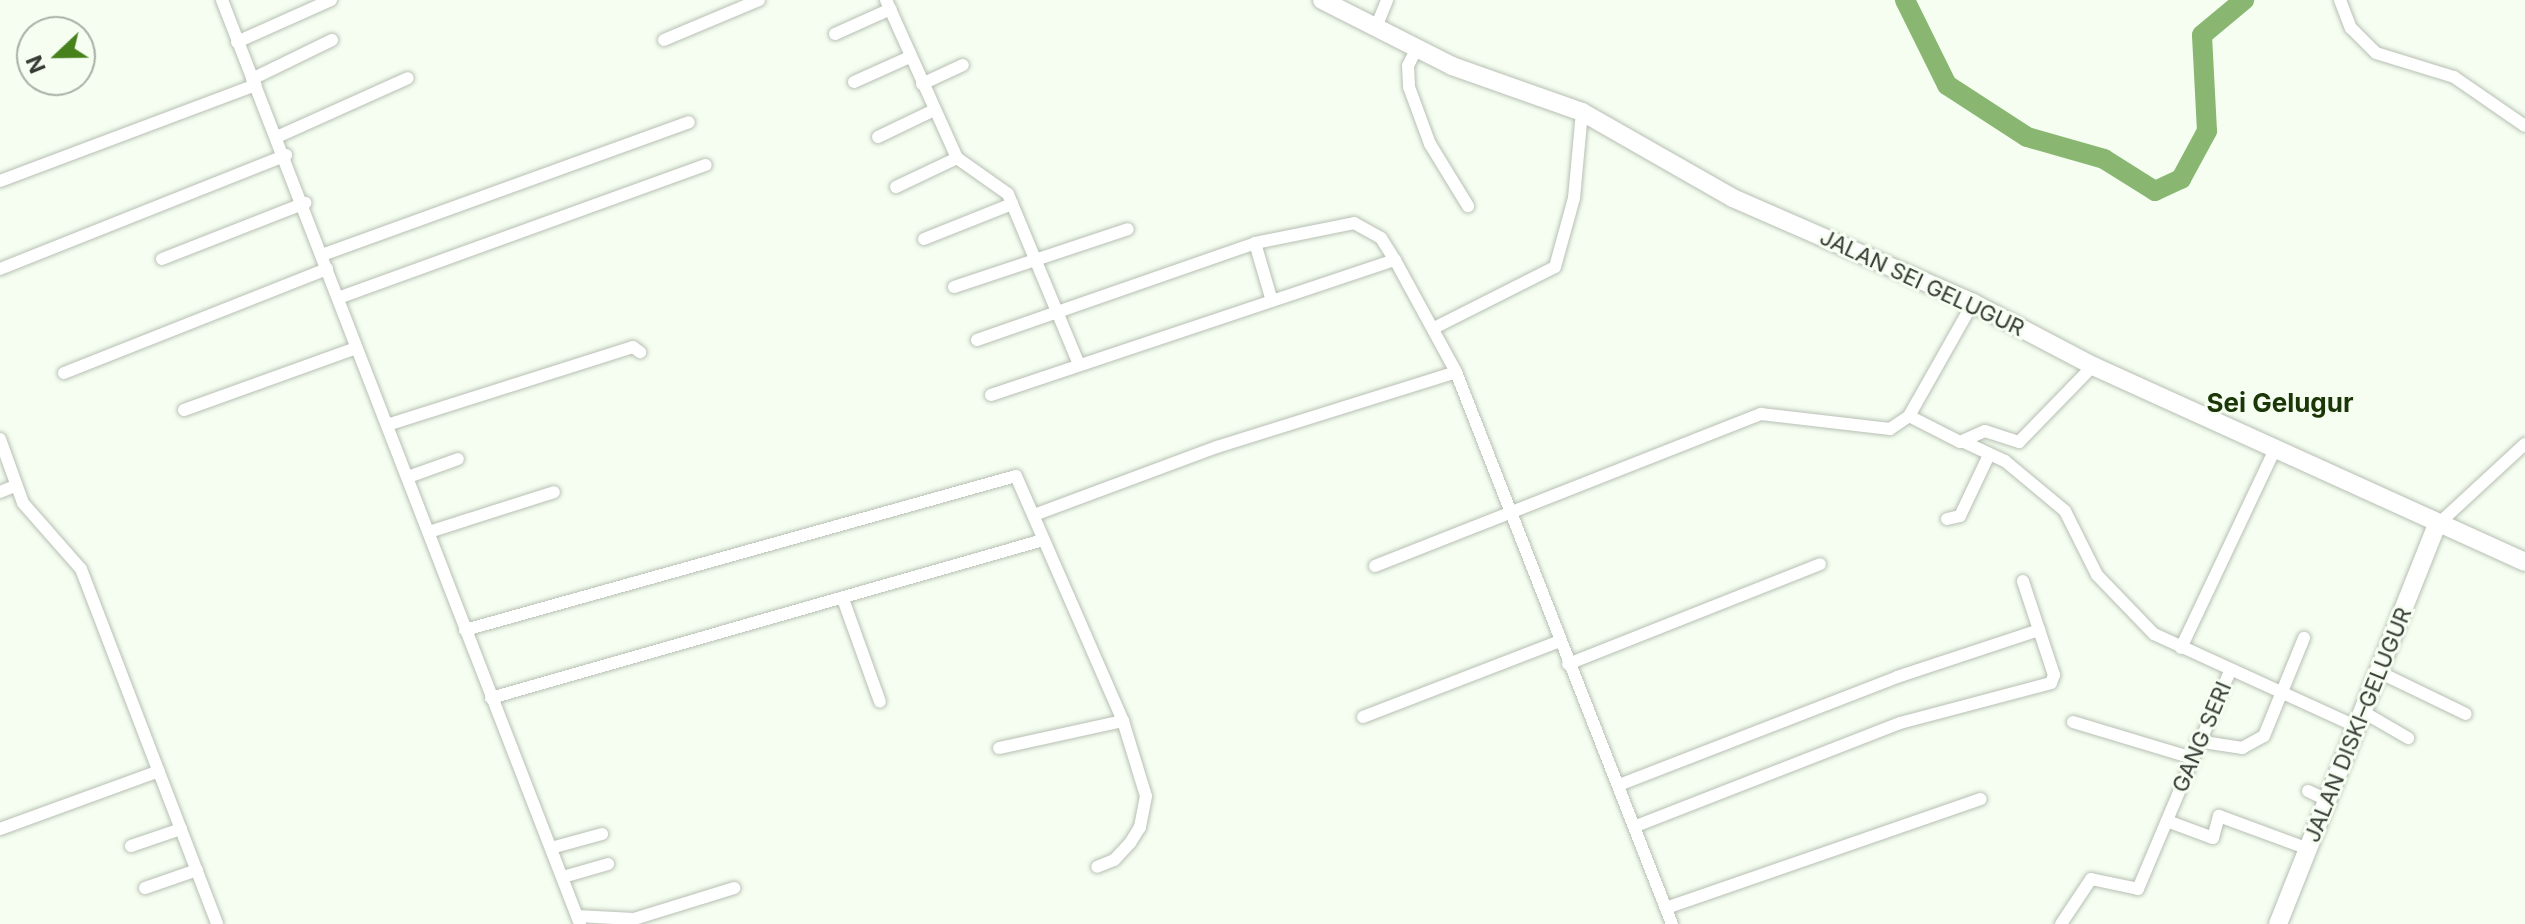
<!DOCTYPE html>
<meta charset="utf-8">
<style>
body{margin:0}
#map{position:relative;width:2525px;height:924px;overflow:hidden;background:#f5fef1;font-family:Inter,sans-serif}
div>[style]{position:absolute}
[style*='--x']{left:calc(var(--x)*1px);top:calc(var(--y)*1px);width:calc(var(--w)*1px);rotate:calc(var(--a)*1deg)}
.river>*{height:20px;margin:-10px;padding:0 10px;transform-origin:10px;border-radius:10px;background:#89b771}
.roads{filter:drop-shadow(0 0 2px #b7bfb3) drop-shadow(0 0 2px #b7bfb3)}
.street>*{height:12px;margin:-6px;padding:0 6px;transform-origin:6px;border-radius:6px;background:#fff}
.secondary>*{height:18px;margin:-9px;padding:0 9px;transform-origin:9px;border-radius:9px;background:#fff}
span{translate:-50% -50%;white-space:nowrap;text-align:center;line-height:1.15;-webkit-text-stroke:6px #f5fef1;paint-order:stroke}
.street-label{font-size:22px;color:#373a35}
.quarter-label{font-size:26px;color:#1b3707;font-weight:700}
.north{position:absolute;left:16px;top:16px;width:80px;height:80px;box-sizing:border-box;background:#f5fef1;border:2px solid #a9b0a6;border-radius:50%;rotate:248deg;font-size:22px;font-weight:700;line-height:32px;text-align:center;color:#373a35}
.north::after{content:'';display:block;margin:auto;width:28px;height:36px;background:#47811c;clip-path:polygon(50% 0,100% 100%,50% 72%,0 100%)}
</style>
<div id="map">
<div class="river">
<div style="--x:1905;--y:0;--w:95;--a:63.7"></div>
<div style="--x:1947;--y:85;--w:95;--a:33"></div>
<div style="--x:2027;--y:137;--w:80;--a:15.9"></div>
<div style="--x:2104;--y:159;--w:60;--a:32.1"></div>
<div style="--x:2155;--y:191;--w:29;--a:-25"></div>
<div style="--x:2181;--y:179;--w:55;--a:-61.6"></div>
<div style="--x:2207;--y:131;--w:96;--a:-93"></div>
<div style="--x:2202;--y:35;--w:55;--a:-39.8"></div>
</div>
<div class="roads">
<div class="street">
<div style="--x:222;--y:0;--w:991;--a:68.82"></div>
<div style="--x:886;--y:0;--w:173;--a:65.8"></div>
<div style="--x:957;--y:158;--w:62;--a:35.2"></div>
<div style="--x:1008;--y:194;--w:182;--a:67.4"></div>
<div style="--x:2340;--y:0;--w:30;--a:69"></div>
<div style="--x:2351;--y:28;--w:35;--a:45"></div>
<div style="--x:2376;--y:53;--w:82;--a:17.1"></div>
<div style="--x:2454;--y:77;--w:86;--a:34.6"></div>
<div style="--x:1377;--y:25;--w:27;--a:-68"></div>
<div style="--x:835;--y:34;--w:61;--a:-24.1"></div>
<div style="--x:664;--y:40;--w:103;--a:-22.8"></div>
<div style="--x:237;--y:42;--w:103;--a:-24.1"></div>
<div style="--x:1417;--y:48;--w:20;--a:117"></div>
<div style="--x:1408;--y:66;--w:21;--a:87"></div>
<div style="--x:1409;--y:87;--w:61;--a:69.8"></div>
<div style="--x:1430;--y:144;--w:73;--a:58.5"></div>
<div style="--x:252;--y:79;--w:89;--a:-26"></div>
<div style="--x:854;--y:82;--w:61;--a:-24.1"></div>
<div style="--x:922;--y:84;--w:45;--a:-24.9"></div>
<div style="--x:279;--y:136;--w:141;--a:-24.2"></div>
<div style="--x:878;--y:137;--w:62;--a:-25.7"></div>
<div style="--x:0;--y:181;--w:273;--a:-20.6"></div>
<div style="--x:896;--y:187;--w:68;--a:-25.4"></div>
<div style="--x:924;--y:239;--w:95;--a:-21.7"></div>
<div style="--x:1255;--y:243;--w:101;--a:-11.4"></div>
<div style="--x:1354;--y:223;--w:31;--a:29"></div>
<div style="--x:1381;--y:238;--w:26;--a:58"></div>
<div style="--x:322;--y:255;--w:390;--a:-19.9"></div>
<div style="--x:162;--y:259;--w:154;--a:-21.4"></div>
<div style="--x:0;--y:269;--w:308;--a:-21.7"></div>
<div style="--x:954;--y:287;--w:183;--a:-18.4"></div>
<div style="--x:338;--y:298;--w:391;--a:-19.9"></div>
<div style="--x:1436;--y:327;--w:133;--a:-26.8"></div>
<div style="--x:1555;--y:267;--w:72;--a:-74.6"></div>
<div style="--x:1574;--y:198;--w:86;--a:-84.7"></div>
<div style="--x:977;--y:340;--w:294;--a:-19.2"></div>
<div style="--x:1255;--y:243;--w:60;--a:73.7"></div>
<div style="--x:64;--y:373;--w:283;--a:-21.6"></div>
<div style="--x:991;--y:395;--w:426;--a:-18.5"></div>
<div style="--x:1395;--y:260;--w:128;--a:61.4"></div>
<div style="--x:1456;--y:372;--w:593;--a:68.63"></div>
<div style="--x:184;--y:410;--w:183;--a:-19.8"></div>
<div style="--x:1909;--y:416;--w:57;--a:27"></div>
<div style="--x:1960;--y:442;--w:27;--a:-24"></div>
<div style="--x:1985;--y:431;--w:36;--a:18"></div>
<div style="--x:2019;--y:442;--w:106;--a:-45.8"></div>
<div style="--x:387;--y:425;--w:258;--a:-17.6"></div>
<div style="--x:633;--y:347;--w:9;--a:36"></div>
<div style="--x:0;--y:439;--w:68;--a:70.2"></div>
<div style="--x:23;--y:503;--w:88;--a:48.7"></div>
<div style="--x:81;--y:569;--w:380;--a:69"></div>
<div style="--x:1964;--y:442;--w:45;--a:24.9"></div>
<div style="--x:2005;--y:461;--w:78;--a:39.8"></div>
<div style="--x:2065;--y:511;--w:72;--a:63.4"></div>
<div style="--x:2097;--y:575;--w:82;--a:46"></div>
<div style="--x:2154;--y:634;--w:226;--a:24.6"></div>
<div style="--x:408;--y:477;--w:53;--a:-19.8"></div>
<div style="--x:0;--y:492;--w:16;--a:-22"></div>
<div style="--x:1034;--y:515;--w:195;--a:-20.4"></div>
<div style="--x:1217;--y:447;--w:250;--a:-17.4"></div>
<div style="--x:1947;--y:519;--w:13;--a:-13"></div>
<div style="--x:1960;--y:516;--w:65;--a:-64.6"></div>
<div style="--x:2436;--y:526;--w:121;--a:-42.7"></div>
<div style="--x:429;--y:532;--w:131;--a:-17.7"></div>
<div style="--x:1375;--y:566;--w:415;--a:-21.5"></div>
<div style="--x:1761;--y:414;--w:130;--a:6.6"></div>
<div style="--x:1890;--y:429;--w:23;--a:-34"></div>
<div style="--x:1909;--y:416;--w:130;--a:-60.5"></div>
<div style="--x:843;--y:599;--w:109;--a:70.2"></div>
<div style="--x:465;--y:630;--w:572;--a:-15.62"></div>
<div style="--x:1016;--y:476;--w:267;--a:66.4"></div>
<div style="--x:1123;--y:721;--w:78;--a:73"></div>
<div style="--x:1146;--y:796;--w:32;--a:101"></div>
<div style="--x:1140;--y:827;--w:19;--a:122"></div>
<div style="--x:1130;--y:843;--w:23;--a:133"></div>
<div style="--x:1114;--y:860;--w:18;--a:158"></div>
<div style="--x:2181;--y:648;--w:218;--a:-64.7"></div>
<div style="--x:1568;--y:664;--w:271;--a:-21.6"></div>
<div style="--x:2381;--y:673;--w:94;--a:25.8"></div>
<div style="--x:491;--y:698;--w:574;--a:-15.97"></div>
<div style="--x:2365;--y:713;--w:50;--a:30.2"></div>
<div style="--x:1363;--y:717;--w:211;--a:-21.1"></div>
<div style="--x:2073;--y:722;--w:124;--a:16.8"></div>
<div style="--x:2197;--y:741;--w:46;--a:8.8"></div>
<div style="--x:2242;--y:748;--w:25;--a:-29"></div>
<div style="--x:2264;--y:736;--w:106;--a:-67.8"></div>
<div style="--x:999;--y:748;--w:127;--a:-12.3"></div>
<div style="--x:1619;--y:785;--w:298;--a:-21.2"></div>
<div style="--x:1897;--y:677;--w:150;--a:-18.3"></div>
<div style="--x:2308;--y:791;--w:23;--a:25"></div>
<div style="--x:2167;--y:821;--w:49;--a:20.3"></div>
<div style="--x:2213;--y:838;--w:23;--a:-75"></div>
<div style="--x:2219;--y:816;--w:95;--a:20.3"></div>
<div style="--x:1636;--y:826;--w:283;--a:-21.3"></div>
<div style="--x:1900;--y:723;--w:156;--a:-14.8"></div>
<div style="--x:2051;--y:683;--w:9;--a:-69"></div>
<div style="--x:2054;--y:675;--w:99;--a:-108.3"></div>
<div style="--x:0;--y:829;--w:169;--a:-20"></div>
<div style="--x:131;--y:846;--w:53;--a:-18.8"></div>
<div style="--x:551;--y:848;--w:53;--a:-15.4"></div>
<div style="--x:563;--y:877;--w:47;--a:-16.1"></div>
<div style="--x:145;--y:888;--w:55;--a:-19.1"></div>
<div style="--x:1666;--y:908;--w:333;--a:-19.1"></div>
<div style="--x:577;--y:916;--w:57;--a:3"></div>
<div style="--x:634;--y:919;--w:105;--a:-17.2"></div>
<div style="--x:2061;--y:924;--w:54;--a:-56.3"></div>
<div style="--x:2091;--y:879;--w:48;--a:12"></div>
<div style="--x:2138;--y:889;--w:237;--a:-67.1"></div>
</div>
<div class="secondary">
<div style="--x:1322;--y:0;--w:146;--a:26.9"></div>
<div style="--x:1452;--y:66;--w:138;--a:19.5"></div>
<div style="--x:1582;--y:112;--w:174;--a:29.7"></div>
<div style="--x:1733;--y:198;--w:262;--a:23.6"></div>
<div style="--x:1973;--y:303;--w:136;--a:27.7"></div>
<div style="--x:2093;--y:366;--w:474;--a:24.4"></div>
<div style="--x:2278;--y:924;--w:428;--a:-68.3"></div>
</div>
</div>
<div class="street-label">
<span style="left:1922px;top:283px;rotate:25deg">JALAN SEI GELUGUR</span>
<span style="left:2358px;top:725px;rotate:-68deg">JALAN DISKI–GELUGUR</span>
<span style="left:2202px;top:737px;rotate:-67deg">GANG SERI</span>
</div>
<div class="quarter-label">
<span style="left:2280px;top:403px">Sei Gelugur</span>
</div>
<div class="north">N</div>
</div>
